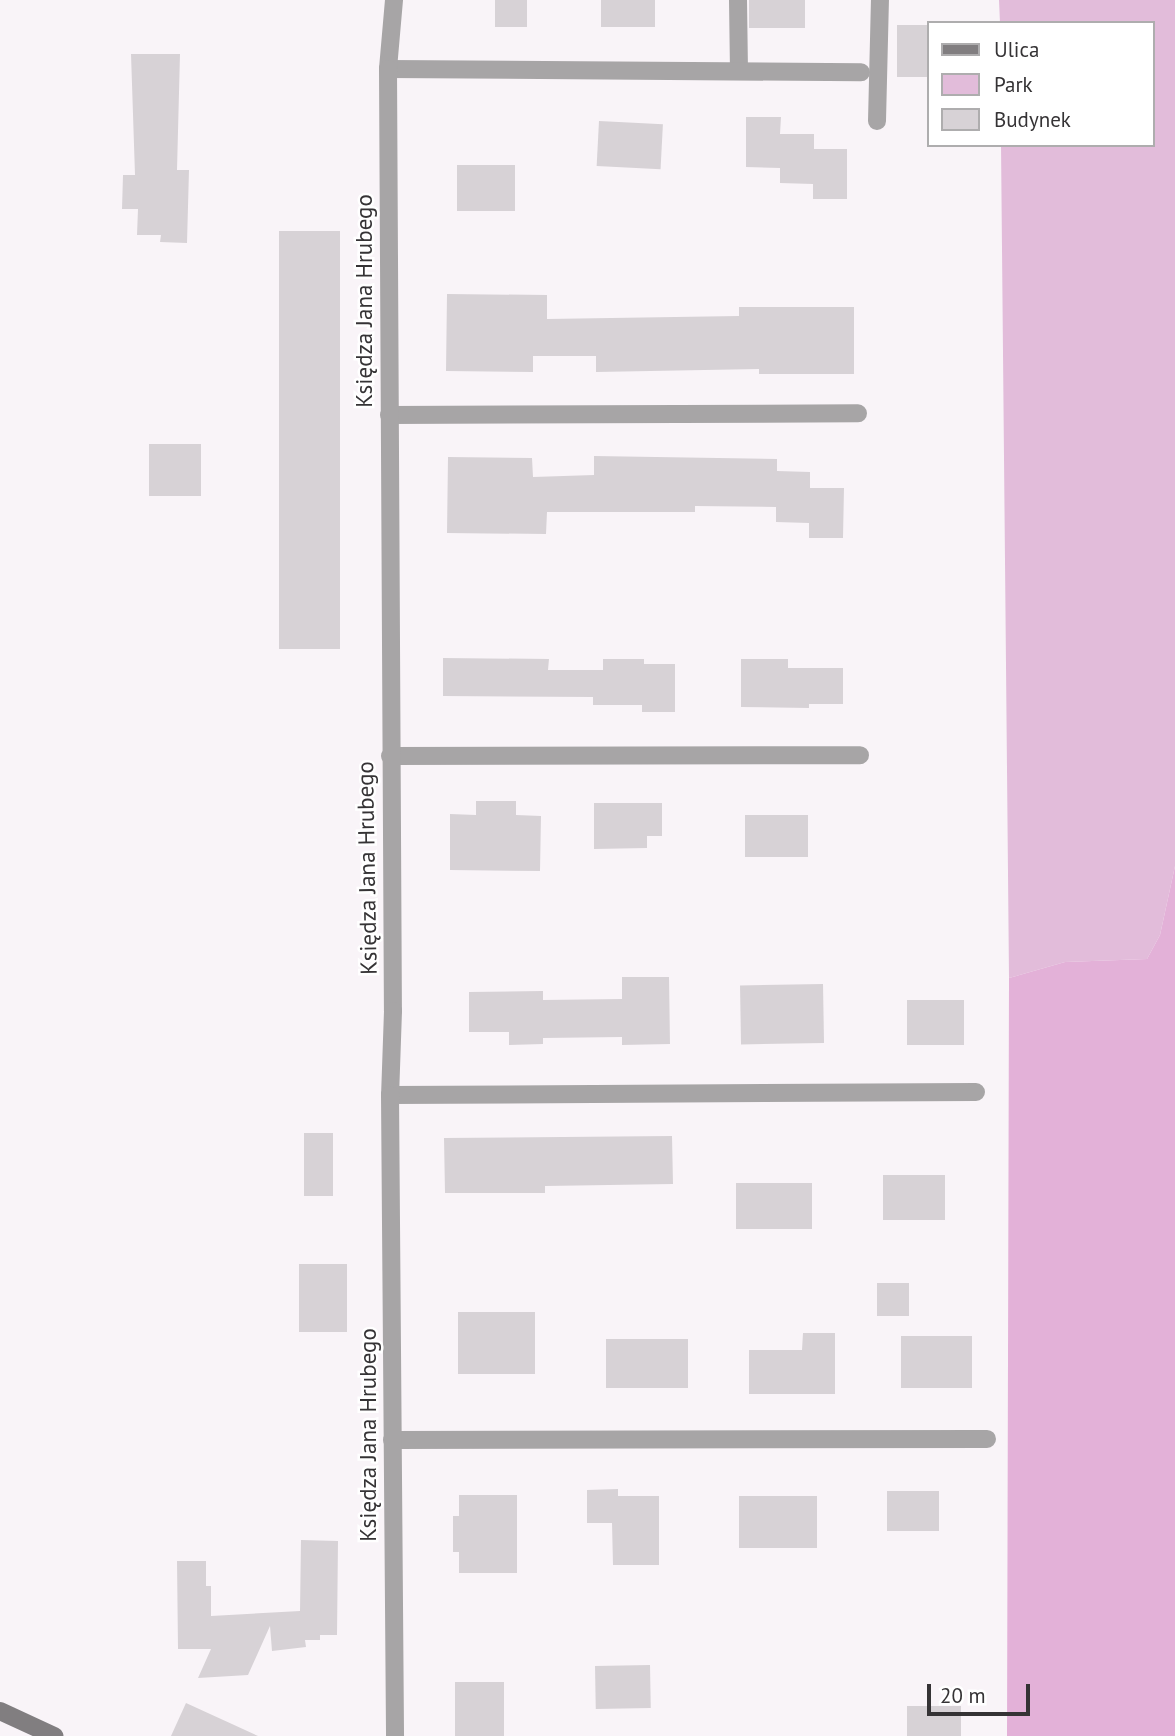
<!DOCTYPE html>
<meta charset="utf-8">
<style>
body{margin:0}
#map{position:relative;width:1175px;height:1736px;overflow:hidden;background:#f9f4f8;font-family:"PT Sans",sans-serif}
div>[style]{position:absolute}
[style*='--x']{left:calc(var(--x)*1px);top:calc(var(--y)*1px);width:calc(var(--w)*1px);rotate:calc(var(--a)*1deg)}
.green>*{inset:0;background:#e2bcda}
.forest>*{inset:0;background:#e3b1d8}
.building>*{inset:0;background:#d7d2d6;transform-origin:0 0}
.lane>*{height:18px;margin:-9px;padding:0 9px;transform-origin:9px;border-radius:9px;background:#a7a5a6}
.street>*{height:18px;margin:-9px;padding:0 9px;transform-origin:9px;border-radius:9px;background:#a7a5a6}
.secondary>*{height:18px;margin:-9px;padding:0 9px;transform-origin:9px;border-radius:9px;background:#817e80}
span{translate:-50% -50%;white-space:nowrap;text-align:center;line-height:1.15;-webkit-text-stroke:5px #fff;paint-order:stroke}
.street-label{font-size:23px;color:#353335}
.legend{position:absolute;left:927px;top:21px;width:228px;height:126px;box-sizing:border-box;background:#fff;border:2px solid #aeadae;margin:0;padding:9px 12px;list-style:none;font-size:21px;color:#353335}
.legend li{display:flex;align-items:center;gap:14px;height:35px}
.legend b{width:35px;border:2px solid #aeadae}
.scale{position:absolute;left:927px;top:1684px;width:103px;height:32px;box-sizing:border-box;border:4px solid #353335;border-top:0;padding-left:9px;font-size:21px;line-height:24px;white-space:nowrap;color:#353335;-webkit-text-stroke:5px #fff;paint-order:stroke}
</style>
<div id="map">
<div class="green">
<div style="clip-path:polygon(999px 0,1175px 0,1175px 866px,1160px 935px,1147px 959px,1065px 962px,1009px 978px,1001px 145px,1152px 145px,1152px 23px,1000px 23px)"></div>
</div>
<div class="forest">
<div style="clip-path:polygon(1175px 866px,1175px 1736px,1007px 1736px,1009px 978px,1065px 962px,1147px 959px,1160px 935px)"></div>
</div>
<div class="building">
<div style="left:495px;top:0;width:32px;height:27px"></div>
<div style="left:601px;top:0;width:54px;height:27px"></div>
<div style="left:749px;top:0;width:56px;height:28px"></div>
<div style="left:928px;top:25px;width:52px;height:31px;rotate:90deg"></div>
<div style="clip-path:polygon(131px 54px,180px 54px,177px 170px,189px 170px,187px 243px,160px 242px,161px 235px,137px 235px,138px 209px,122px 209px,123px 175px,135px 175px)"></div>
<div style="clip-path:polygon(746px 117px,781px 117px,780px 134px,814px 134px,814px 149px,847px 149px,847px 199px,813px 199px,813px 184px,780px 183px,780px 168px,746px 167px)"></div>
<div style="left:599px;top:121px;width:64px;height:45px;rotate:3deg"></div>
<div style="left:457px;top:165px;width:58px;height:46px"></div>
<div style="left:279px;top:231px;width:61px;height:418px"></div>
<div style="clip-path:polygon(447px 294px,547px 295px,547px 319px,739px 316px,739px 307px,854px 307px,854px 374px,759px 374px,759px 369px,596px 372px,596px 356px,533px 356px,533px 372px,446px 371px)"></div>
<div style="left:149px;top:444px;width:52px;height:52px"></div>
<div style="clip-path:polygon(594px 456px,777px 459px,777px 471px,810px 472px,810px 488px,844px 488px,843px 538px,809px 538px,809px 523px,776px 522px,776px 507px,695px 506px,695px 512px,547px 512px,546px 534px,447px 533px,448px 457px,532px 458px,533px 477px,594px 475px)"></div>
<div style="clip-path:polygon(443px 658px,549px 659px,548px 670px,603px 670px,603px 659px,644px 659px,644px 664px,675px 664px,675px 712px,642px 712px,642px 705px,593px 705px,593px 697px,443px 696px)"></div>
<div style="clip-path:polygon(741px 659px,788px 659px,788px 668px,843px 668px,843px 704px,809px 704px,809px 708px,741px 707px)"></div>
<div style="clip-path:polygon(476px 801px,516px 801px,516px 815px,541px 816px,540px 871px,450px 870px,450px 814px,476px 815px)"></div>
<div style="clip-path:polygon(594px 803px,662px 803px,662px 836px,647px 836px,647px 848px,594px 849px)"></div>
<div style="left:745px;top:815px;width:63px;height:42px"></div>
<div style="clip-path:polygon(622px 977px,669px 977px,670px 1044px,622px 1045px,622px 1037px,543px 1038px,543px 1044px,509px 1045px,509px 1032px,469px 1032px,469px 992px,543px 991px,543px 1000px,622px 999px)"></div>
<div style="left:823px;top:984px;width:59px;height:83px;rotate:89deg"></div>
<div style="left:907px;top:1000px;width:57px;height:45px"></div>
<div style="left:304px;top:1133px;width:29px;height:63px"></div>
<div style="clip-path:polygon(672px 1136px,673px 1184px,545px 1186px,545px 1193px,445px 1193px,444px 1138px)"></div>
<div style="left:883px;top:1175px;width:62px;height:45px"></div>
<div style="left:812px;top:1183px;width:46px;height:76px;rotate:90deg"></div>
<div style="left:299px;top:1264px;width:48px;height:68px"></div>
<div style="left:909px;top:1283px;width:33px;height:32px;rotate:90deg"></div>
<div style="left:458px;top:1312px;width:77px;height:62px"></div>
<div style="clip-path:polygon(803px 1333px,835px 1333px,835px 1394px,749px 1394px,749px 1350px,802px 1350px)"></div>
<div style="left:901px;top:1336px;width:71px;height:52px"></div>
<div style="left:606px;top:1339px;width:82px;height:49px"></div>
<div style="clip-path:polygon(618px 1489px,618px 1496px,659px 1496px,659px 1565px,613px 1565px,612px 1523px,587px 1523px,587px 1490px)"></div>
<div style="left:887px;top:1491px;width:52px;height:40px"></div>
<div style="clip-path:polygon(459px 1495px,517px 1495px,517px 1573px,459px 1573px,459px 1552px,453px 1552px,453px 1516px,459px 1516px)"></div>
<div style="left:739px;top:1496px;width:78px;height:52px"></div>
<div style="clip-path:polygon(301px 1540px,338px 1541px,337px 1635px,320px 1635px,320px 1640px,305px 1640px,306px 1647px,272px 1651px,270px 1626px,248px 1675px,198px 1678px,211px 1649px,178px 1649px,177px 1561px,206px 1561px,206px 1586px,211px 1586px,211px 1616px,300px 1611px)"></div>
<div style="left:650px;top:1665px;width:43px;height:55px;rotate:89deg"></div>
<div style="left:455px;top:1682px;width:49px;height:54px"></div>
<div style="clip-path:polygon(186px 1703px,258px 1736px,171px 1736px)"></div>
<div style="left:907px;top:1706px;width:54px;height:30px"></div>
</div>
<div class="lane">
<div style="--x:738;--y:0;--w:71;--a:89.2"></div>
<div style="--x:388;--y:69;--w:473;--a:0.4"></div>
<div style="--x:877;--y:121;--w:121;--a:-88.6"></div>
<div style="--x:389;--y:415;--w:469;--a:-0.2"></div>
<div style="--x:390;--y:756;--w:470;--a:-0.1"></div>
<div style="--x:390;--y:1095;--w:586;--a:-0.29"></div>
<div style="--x:392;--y:1440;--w:595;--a:-0.1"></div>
</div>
<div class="street">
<div style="--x:394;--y:0;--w:69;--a:95"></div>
<div style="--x:388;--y:69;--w:942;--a:89.7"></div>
<div style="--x:393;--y:1011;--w:84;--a:92"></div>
<div style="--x:390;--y:1095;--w:641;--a:89.55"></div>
</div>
<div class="secondary">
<div style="--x:0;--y:1711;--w:60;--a:24.8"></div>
</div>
<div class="street-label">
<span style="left:364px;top:301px;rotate:-90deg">Księdza Jana Hrubego</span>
<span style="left:367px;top:868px;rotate:-91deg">Księdza Jana Hrubego</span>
<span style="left:368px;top:1435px;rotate:-90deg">Księdza Jana Hrubego</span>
</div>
<ul class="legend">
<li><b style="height:9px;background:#817e80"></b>Ulica</li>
<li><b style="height:19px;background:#e2bcda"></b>Park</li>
<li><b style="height:19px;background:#d7d2d6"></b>Budynek</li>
</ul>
<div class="scale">20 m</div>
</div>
